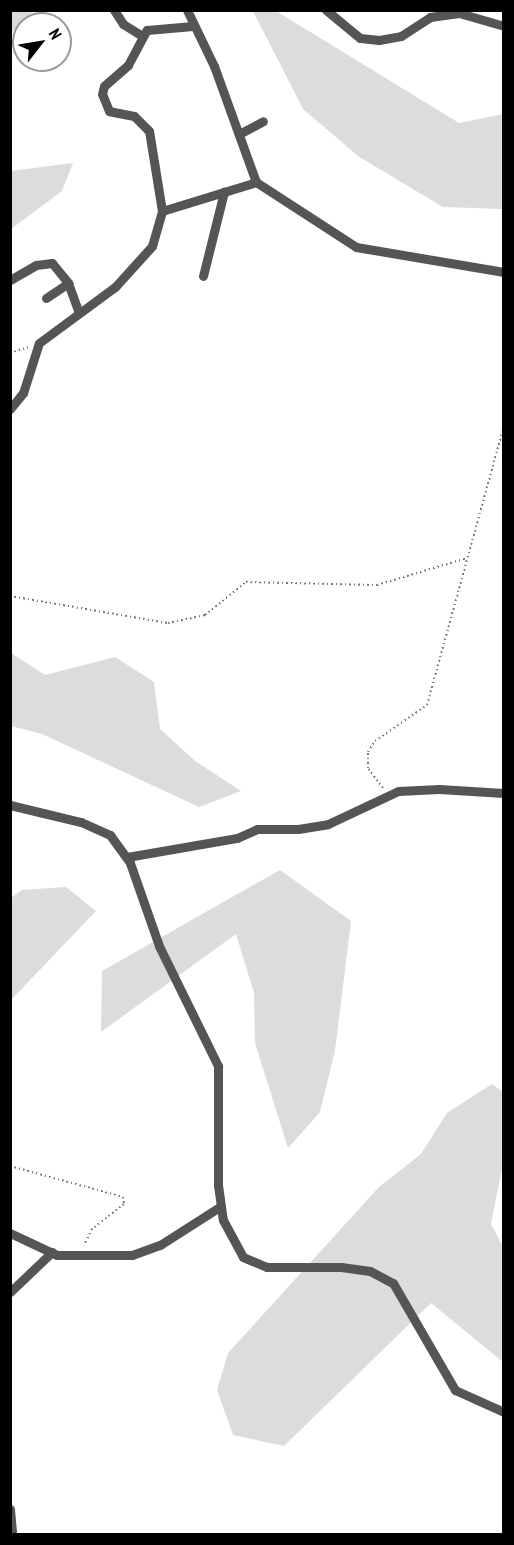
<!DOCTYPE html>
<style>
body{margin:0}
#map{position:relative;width:514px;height:1545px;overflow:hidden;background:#fff;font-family:"PT Sans Narrow",sans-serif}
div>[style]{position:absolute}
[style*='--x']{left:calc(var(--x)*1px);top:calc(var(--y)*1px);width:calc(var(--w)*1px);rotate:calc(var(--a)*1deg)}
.green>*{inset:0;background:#dcdcdc}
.path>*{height:2px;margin-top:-1px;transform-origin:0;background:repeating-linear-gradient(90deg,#777 0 1.5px,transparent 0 4.5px)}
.street>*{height:9px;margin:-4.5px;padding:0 4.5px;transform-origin:4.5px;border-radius:4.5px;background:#555}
span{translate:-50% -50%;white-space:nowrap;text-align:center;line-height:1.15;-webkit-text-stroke:5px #fff;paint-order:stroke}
.frame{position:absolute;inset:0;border:12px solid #000;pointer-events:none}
.north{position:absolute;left:12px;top:12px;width:60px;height:60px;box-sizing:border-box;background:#fff;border:2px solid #999;border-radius:50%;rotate:59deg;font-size:16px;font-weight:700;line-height:24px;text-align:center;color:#000}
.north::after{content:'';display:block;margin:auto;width:21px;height:27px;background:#000;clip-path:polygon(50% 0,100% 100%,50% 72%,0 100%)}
</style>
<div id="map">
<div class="green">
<div style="clip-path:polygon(11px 10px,34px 10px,34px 11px,11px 33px)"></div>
<div style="clip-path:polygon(253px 11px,276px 11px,459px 123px,503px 114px,503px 209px,443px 207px,358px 156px,303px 109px)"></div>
<div style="clip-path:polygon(73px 163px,62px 191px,11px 229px,11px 171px)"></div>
<div style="clip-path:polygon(11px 653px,45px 675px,115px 657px,154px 682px,160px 729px,195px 761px,241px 791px,199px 807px,42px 734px,11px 726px)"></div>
<div style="clip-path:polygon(280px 870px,351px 921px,335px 1050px,320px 1112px,288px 1148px,255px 1043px,254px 993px,236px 934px,101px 1032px,102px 971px)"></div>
<div style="clip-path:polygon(66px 887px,96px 911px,11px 1000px,11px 898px,22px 890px)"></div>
<div style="clip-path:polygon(492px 1084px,503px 1092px,503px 1164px,491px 1224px,503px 1247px,503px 1362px,431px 1303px,284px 1446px,233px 1435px,217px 1390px,228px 1353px,379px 1187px,421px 1154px,447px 1113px)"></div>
</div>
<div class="path">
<div style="--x:10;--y:353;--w:19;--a:-18"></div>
<div style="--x:10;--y:596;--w:160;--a:9.7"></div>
<div style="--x:168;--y:623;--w:38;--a:-12"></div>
<div style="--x:205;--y:615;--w:53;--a:-38.8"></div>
<div style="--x:246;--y:582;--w:131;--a:1.3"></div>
<div style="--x:377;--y:585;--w:94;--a:-16.7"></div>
<div style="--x:383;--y:788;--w:25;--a:-127"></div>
<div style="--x:368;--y:768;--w:16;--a:-90"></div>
<div style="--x:368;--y:752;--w:13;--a:-58"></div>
<div style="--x:375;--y:741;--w:63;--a:-34.7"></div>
<div style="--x:427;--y:705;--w:289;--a:-74.6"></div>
<div style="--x:10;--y:1166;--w:117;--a:15.3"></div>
<div style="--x:123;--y:1197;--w:7;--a:82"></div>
<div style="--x:124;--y:1204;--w:41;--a:142"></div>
<div style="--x:92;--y:1229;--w:18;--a:117"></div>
</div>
<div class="street">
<div style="--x:114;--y:10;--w:17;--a:57"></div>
<div style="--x:123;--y:24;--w:22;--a:32"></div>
<div style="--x:187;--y:10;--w:62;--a:64.3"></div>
<div style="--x:214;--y:66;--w:123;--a:70.1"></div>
<div style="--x:256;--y:182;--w:119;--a:33"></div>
<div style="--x:356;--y:247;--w:150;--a:9.6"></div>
<div style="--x:326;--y:10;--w:44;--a:39.5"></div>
<div style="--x:360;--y:38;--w:19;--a:6"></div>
<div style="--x:379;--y:40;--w:22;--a:-10"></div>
<div style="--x:401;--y:36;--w:35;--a:-33"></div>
<div style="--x:430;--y:17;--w:29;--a:-8"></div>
<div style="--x:459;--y:13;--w:47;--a:16.1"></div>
<div style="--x:239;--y:134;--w:27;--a:-28"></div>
<div style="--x:162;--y:211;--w:81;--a:-99.2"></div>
<div style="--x:149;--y:131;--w:21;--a:-135"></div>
<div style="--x:134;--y:116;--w:25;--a:-169"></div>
<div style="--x:109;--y:111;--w:18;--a:-112"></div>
<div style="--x:102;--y:94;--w:8;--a:-76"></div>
<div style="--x:104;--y:86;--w:32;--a:-41"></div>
<div style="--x:128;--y:65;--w:40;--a:-62"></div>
<div style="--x:147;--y:30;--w:46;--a:-5"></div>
<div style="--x:203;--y:276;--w:87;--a:-76"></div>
<div style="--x:10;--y:280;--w:30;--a:-30"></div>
<div style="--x:36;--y:265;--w:16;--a:-7"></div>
<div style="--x:52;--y:263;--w:26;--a:51"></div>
<div style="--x:68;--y:283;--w:32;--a:70"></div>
<div style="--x:46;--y:298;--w:27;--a:-34"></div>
<div style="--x:10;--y:409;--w:21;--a:-51"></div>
<div style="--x:23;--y:393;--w:52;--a:-72.3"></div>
<div style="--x:39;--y:343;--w:94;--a:-36.4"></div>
<div style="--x:115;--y:287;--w:55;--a:-47.9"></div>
<div style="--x:152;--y:246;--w:36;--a:-74"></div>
<div style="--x:162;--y:211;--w:98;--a:-17.1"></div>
<div style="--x:10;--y:805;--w:73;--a:13.5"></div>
<div style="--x:81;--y:822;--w:32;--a:24"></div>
<div style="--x:110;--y:835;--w:34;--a:54"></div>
<div style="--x:130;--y:863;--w:88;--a:70.7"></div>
<div style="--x:159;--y:946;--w:134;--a:63.8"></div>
<div style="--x:218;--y:1066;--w:119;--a:90"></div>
<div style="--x:218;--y:1185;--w:35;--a:82"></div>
<div style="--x:223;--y:1220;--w:42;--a:61.6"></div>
<div style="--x:243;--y:1257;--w:26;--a:23"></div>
<div style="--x:267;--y:1267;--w:74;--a:0"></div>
<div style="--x:341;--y:1267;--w:29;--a:8"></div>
<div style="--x:370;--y:1271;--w:26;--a:28"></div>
<div style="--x:393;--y:1283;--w:124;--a:59.9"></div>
<div style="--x:455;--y:1390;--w:54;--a:24.2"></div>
<div style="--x:127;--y:857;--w:112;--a:-9.8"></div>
<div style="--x:237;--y:838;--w:22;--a:-24"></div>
<div style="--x:257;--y:829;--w:41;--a:0"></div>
<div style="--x:298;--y:829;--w:30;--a:-9"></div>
<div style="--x:328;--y:824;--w:77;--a:-25.2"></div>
<div style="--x:398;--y:791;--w:41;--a:-2.8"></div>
<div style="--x:439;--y:789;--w:65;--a:3.5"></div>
<div style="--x:10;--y:1233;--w:52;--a:25.1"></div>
<div style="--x:57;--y:1255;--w:75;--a:0"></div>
<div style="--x:132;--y:1255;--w:30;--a:-20"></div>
<div style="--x:160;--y:1245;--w:72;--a:-32.6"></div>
<div style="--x:10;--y:1292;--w:58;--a:-43.6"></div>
<div style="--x:10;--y:1509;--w:25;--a:85"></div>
</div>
<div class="frame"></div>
<div class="north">N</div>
</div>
